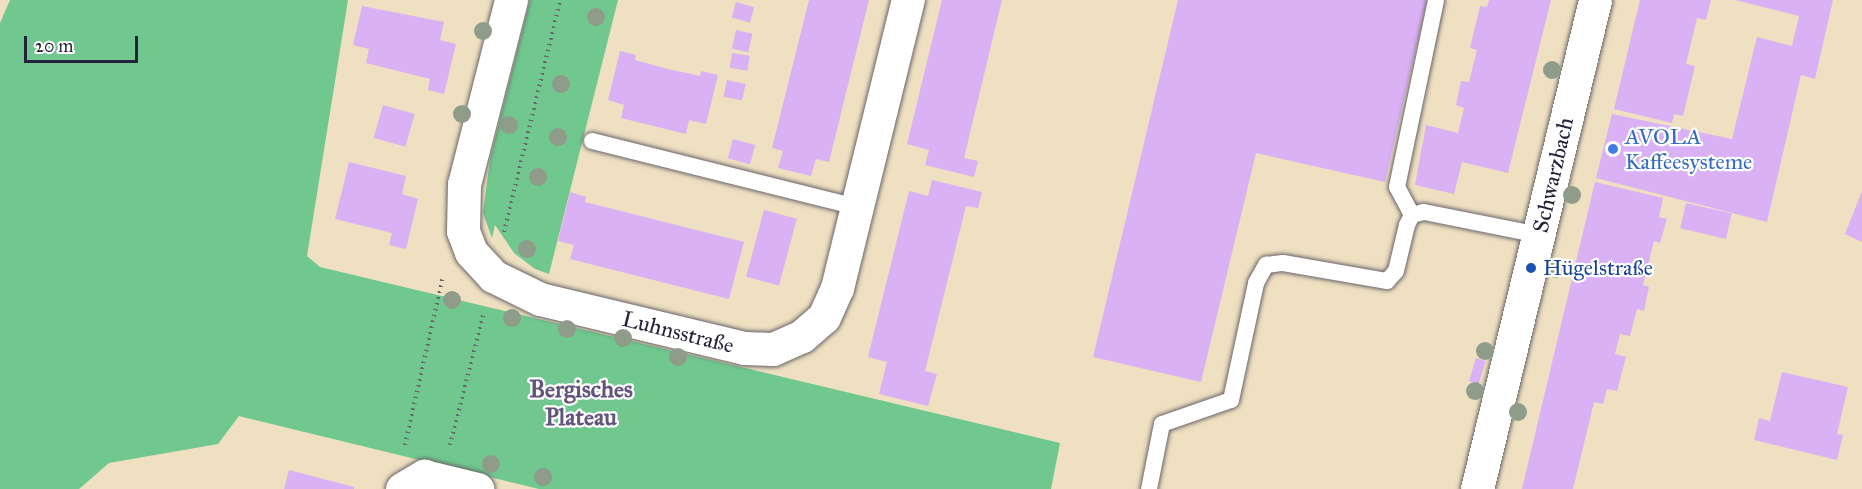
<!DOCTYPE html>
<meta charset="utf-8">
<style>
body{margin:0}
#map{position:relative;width:1862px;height:489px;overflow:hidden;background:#efe0c1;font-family:"IM FELL Great Primer",serif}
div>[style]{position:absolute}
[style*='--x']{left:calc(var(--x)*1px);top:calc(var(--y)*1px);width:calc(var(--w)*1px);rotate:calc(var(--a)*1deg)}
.green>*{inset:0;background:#70c88e}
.building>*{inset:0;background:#dab1f5;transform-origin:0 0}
.path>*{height:4px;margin-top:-2px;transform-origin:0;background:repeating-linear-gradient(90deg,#6a646a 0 1.5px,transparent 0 6px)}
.roads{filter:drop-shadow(0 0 2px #6a646a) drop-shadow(0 0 2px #6a646a)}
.lane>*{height:16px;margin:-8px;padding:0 8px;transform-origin:8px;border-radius:8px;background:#fff}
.street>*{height:33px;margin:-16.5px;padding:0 16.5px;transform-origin:16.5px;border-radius:16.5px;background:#fff}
.secondary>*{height:33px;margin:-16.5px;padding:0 16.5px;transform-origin:16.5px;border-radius:16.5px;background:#fff}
.trees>*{width:18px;height:18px;margin:-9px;border-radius:50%;background:#8f9c89}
.dots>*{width:16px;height:16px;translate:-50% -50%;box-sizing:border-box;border:3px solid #fff;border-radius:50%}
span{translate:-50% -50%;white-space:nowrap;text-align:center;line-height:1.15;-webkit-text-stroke:4.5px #fff;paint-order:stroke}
.shop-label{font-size:22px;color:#366cbe}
.left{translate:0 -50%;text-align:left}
.street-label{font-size:22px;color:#22223b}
.transit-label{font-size:22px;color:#164399}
.neighbourhood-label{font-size:24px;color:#62547c;font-weight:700}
.scale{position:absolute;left:24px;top:36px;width:114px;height:27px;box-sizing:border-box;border:3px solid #22223b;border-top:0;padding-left:8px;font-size:18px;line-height:21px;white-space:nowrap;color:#22223b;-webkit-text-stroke:4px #fff;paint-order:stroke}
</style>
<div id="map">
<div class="green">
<div style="clip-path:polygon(10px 0,348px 0,307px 256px,320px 267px,1060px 443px,1051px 489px,539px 489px,239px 416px,218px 444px,109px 463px,79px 489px,0 489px,0 23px)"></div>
<div style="clip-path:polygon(530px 0,618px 0,549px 274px,535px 269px,514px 253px,495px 225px,492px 238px,483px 213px,490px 159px)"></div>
</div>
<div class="building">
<div style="clip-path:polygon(809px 0,869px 0,829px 162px,816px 159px,811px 176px,778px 168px,783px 151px,772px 148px)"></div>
<div style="clip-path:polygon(942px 0,1002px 0,964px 158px,978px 161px,974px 177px,925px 165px,929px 150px,907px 144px)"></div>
<div style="clip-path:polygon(1178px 0,1427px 0,1385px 182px,1256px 153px,1201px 382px,1093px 357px)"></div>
<div style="clip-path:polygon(1489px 0,1551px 0,1508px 173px,1462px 162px,1454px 194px,1415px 185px,1426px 125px,1458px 133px,1464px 108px,1456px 105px,1461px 81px,1469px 82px,1477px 50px,1470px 48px,1480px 6px,1487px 7px)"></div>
<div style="clip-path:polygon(1640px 0,1711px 0,1706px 20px,1697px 18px,1686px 64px,1695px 66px,1683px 116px,1674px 114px,1672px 123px,1614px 109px)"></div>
<div style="clip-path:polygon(1735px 0,1833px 0,1815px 79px,1801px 75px,1767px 222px,1596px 178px,1612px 114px,1732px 139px,1757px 37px,1792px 46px,1799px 16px)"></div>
<div style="left:736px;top:2px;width:19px;height:16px;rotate:16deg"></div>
<div style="clip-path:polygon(362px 6px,444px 22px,440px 40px,456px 44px,444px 94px,428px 90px,430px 79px,366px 63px,369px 49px,353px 45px)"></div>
<div style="left:736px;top:30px;width:17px;height:19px;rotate:13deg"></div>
<div style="clip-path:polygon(620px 51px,636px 55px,635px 60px,668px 69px,700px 76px,701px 71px,718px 75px,706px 124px,689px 120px,686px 134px,621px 118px,624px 105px,608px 100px)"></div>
<div style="left:732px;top:53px;width:18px;height:15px;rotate:9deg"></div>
<div style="left:727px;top:80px;width:19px;height:17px;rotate:12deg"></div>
<div style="left:383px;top:105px;width:33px;height:34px;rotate:16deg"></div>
<div style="left:733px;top:139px;width:23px;height:20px;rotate:15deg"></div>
<div style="clip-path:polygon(349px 162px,406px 176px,402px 194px,418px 199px,406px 249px,389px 245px,392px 233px,335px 219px)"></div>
<div style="clip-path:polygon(932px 180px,982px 192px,978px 208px,966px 206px,925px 371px,937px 374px,928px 406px,879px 394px,887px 362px,868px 357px,909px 191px,928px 196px)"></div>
<div style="clip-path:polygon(1595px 182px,1663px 198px,1659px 217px,1667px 219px,1660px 243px,1654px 241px,1643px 285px,1649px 287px,1644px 311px,1637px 309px,1630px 336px,1620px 334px,1615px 354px,1626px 357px,1617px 391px,1607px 389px,1603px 404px,1594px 402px,1573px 489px,1522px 489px)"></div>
<div style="clip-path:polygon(1862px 191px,1862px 242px,1845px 234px)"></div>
<div style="clip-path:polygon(570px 192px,586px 197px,585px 202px,744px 242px,729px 299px,570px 259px,574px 245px,558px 241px)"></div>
<div style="left:1686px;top:203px;width:47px;height:26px;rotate:13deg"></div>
<div style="left:764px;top:210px;width:34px;height:69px;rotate:15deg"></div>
<div style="left:1476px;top:358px;width:10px;height:24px;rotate:17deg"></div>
<div style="clip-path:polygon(1782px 372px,1848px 387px,1837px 434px,1843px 435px,1837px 460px,1754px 440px,1759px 418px,1770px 421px)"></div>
<div style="clip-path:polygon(289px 470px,354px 487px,354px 489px,284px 489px)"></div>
</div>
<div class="path">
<div style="--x:504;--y:232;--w:239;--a:-76.4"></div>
<div style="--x:405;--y:445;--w:173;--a:-77.3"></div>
<div style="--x:450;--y:445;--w:137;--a:-75.7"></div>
</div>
<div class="roads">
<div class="lane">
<div style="--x:592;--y:141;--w:273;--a:14"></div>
<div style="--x:1412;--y:215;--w:32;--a:-118"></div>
<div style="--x:1397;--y:187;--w:191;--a:-78.2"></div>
<div style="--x:1149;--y:489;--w:66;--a:-78.7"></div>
<div style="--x:1162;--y:424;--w:73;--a:-19.2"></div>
<div style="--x:1231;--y:400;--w:120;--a:-77.9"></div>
<div style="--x:1256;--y:283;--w:21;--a:-61"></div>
<div style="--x:1266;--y:265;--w:17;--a:-7"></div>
<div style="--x:1283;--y:263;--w:106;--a:9.8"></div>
<div style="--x:1387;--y:281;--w:13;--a:-48"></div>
<div style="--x:1396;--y:271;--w:47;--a:-76.6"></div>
<div style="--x:1407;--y:225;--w:11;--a:-63"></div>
<div style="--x:1412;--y:215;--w:12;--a:-14"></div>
<div style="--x:1424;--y:212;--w:117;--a:11.3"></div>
</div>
<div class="street">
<div style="--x:511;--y:0;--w:190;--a:104.3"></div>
<div style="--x:464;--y:184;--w:47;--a:91.2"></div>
<div style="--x:463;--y:231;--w:22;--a:69"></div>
<div style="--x:471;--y:252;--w:33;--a:47"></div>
<div style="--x:493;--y:276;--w:52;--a:26.1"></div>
<div style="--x:540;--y:299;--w:210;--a:13.5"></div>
<div style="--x:744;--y:348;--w:29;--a:2"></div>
<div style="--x:773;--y:349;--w:32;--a:-24"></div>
<div style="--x:802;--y:336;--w:29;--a:-41"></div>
<div style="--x:824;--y:317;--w:32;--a:-66"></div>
<div style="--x:837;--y:288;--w:297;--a:-76.2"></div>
<div style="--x:402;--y:489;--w:26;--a:-31"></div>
<div style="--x:424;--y:476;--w:55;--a:13.8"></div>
</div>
<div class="secondary">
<div style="--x:1477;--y:489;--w:503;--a:-76.43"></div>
</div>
</div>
<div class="trees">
<div style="left:596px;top:17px"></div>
<div style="left:483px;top:31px"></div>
<div style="left:1552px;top:70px"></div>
<div style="left:561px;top:84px"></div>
<div style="left:462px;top:114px"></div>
<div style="left:509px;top:125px"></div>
<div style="left:558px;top:137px"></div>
<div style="left:538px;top:177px"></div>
<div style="left:1572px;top:195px"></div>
<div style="left:527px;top:249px"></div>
<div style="left:1556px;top:269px"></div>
<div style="left:452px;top:300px"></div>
<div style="left:512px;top:318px"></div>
<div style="left:567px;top:329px"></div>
<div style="left:623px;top:338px"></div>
<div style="left:1485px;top:351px"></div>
<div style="left:678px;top:357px"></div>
<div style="left:1475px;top:391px"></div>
<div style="left:1518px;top:412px"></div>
<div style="left:491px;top:464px"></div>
<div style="left:543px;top:477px"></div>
</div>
<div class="dots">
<div style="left:1613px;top:149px;background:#3f7fe0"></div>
<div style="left:1531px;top:268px;background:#1a4fb4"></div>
</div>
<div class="shop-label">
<span class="left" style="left:1625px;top:149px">AVOLA<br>Kaffeesysteme</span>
</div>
<div class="street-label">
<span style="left:1553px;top:175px;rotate:-77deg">Schwarzbach</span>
<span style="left:678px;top:332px;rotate:14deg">Luhnsstraße</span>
</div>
<div class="transit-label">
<span class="left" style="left:1543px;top:268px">Hügelstraße</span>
</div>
<div class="neighbourhood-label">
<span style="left:581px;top:404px">Bergisches<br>Plateau</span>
</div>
<div class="scale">20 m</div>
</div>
